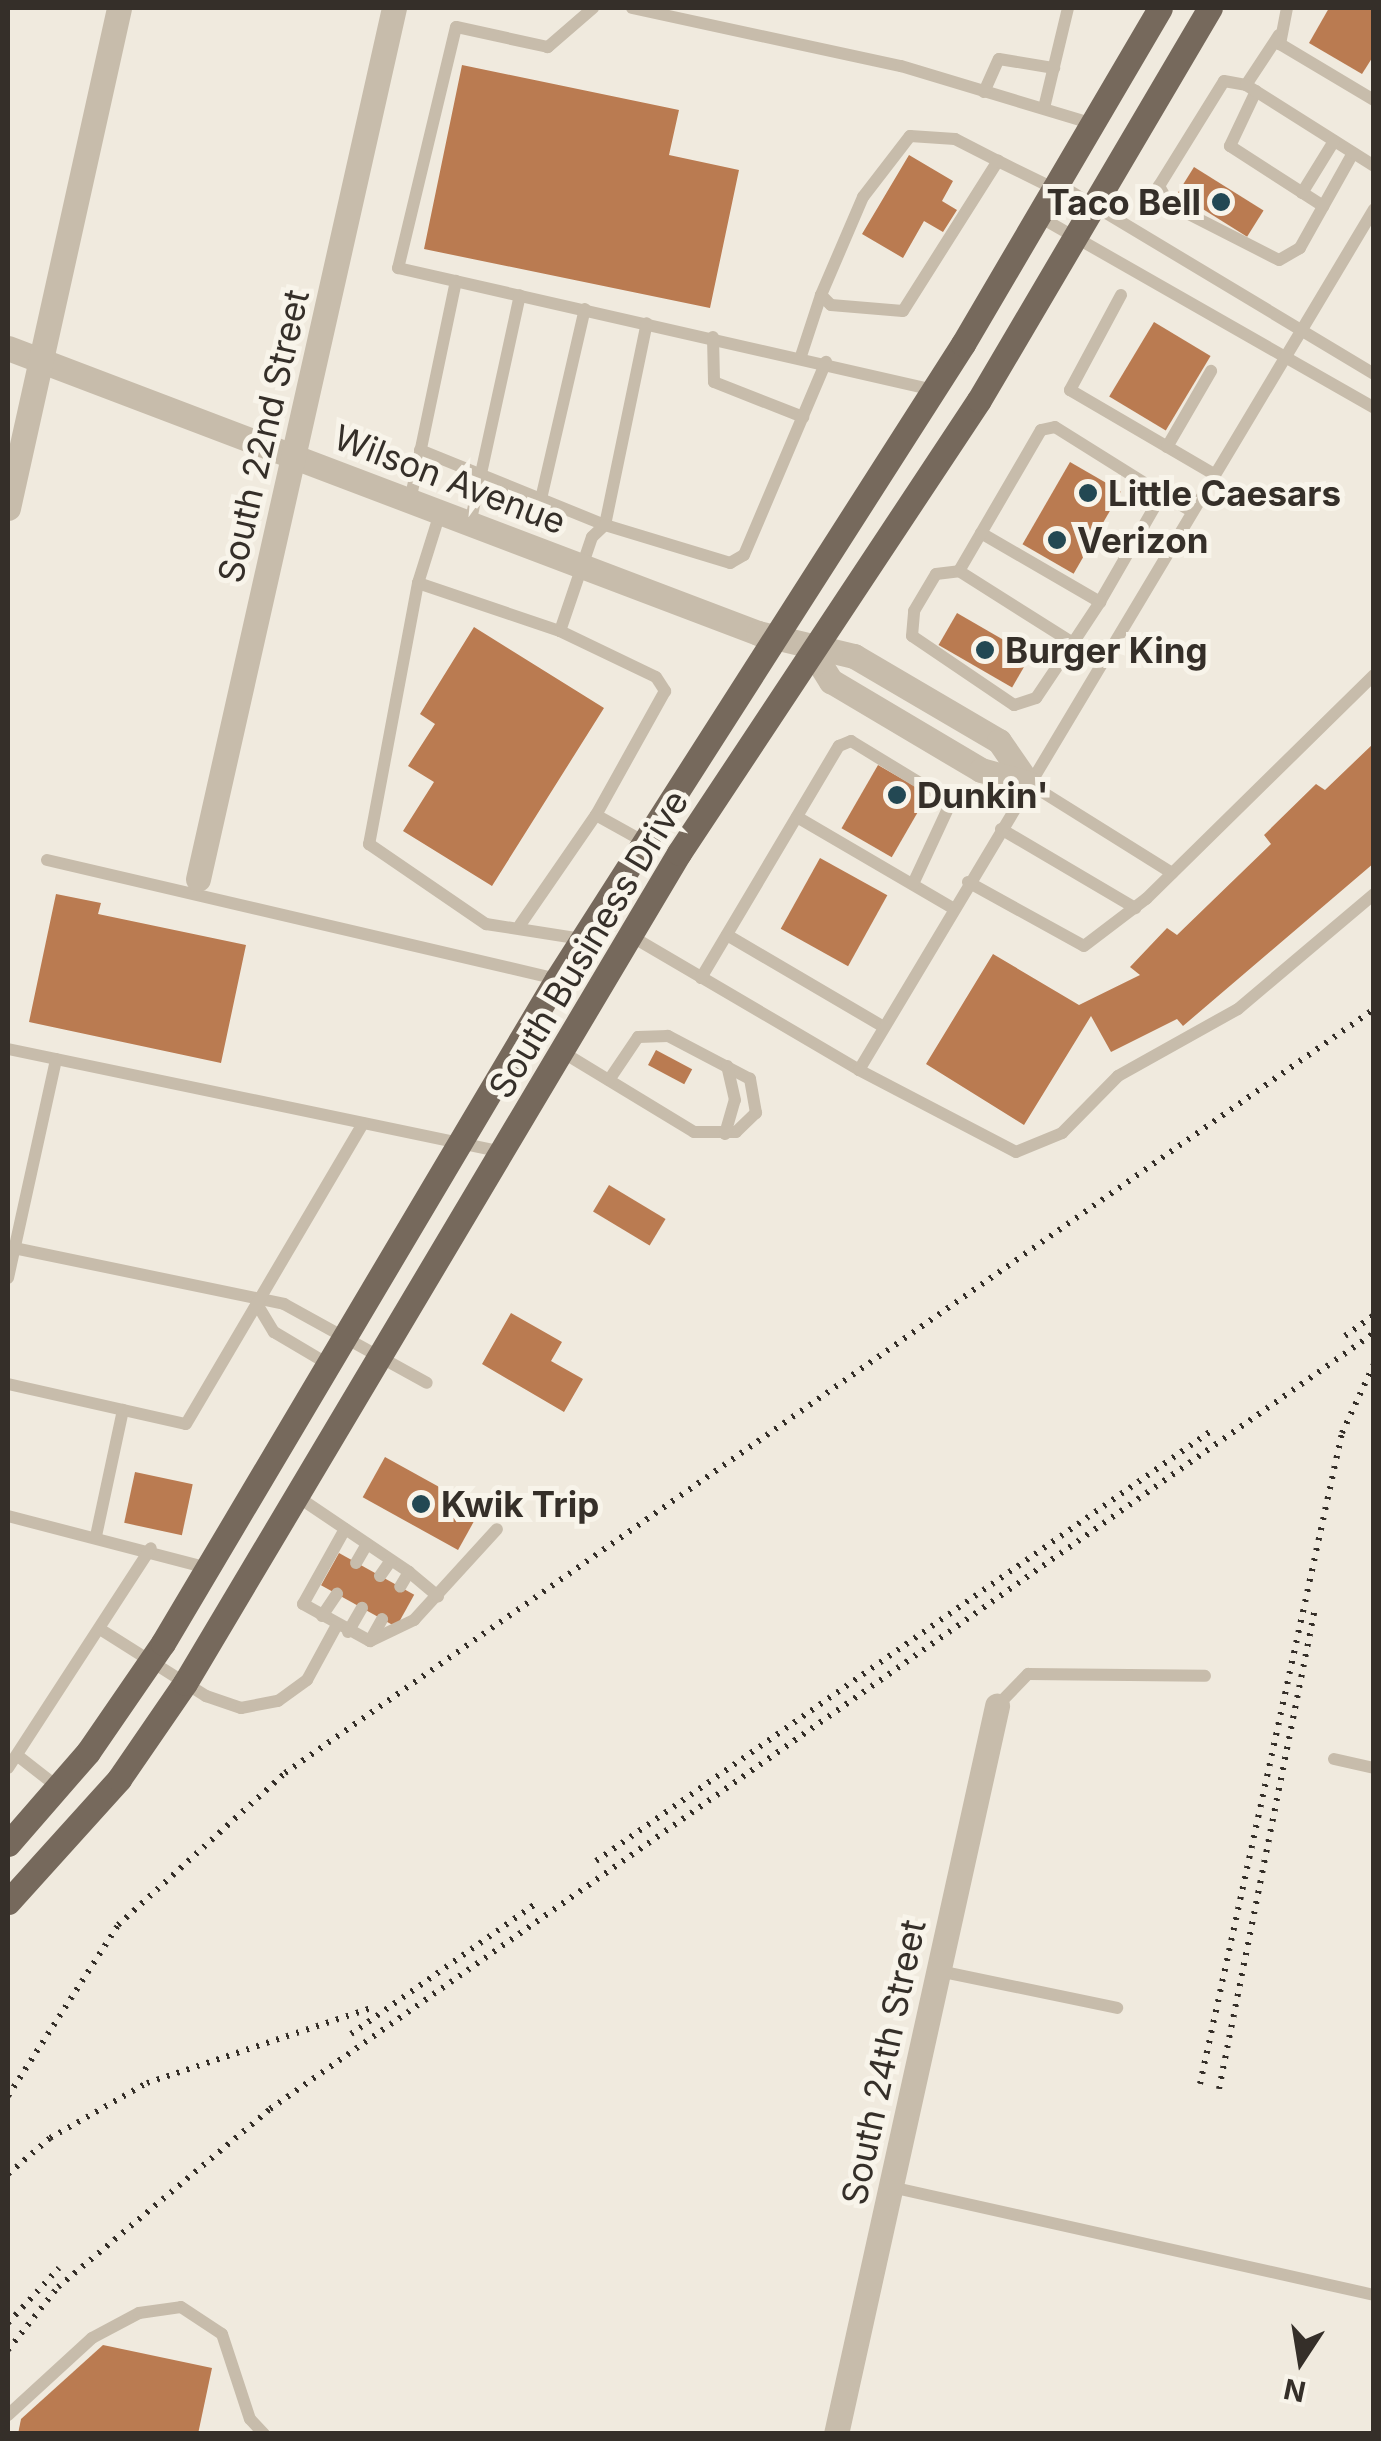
<!DOCTYPE html>
<style>
body{margin:0}
#map{position:relative;width:1381px;height:2441px;overflow:hidden;background:#f0eade;font-family:Inter,sans-serif}
div>[style]{position:absolute}
[style*='--x']{left:calc(var(--x)*1px);top:calc(var(--y)*1px);width:calc(var(--w)*1px);rotate:calc(var(--a)*1deg)}
.building>*{inset:0;background:#ba7b51;transform-origin:0 0}
.service>*{height:12px;margin:-6px;padding:0 6px;transform-origin:6px;border-radius:6px;background:#c7bcab}
.minor>*{height:25px;margin:-12.5px;padding:0 12.5px;transform-origin:12.5px;border-radius:12.5px;background:#c7bcab}
.primary>*{height:25px;margin:-12.5px;padding:0 12.5px;transform-origin:12.5px;border-radius:12.5px;background:#76695c}
.rail>*{height:6px;margin-top:-3px;transform-origin:0;background:repeating-linear-gradient(90deg,#352f29 0 2.5px,transparent 0 10.5px)}
.dots>*{width:28px;height:28px;translate:-50% -50%;box-sizing:border-box;border:5px solid #f8f4ea;border-radius:50%}
span{translate:-50% -50%;white-space:nowrap;text-align:center;line-height:1.15;-webkit-text-stroke:10px #f8f4ea;paint-order:stroke}
.poi-label{font-size:35px;color:#352f29;font-weight:700}
.right{translate:-100% -50%;text-align:right}
.left{translate:0 -50%;text-align:left}
.street-label{font-size:35px;color:#352f29}
.frame{position:absolute;inset:0;border:10px solid #352f29;pointer-events:none}
.north{position:absolute;left:1251px;top:2311px;width:100px;height:100px;-webkit-text-stroke:8px #f8f4ea;paint-order:stroke;rotate:192deg;font-size:28px;font-weight:700;line-height:40px;text-align:center;color:#352f29}
.north::after{content:'';display:block;margin:auto;width:35px;height:45px;background:#352f29;clip-path:polygon(50% 0,100% 100%,50% 72%,0 100%)}
</style>
<div id="map">
<div class="building">
<div style="clip-path:polygon(1329px 8px,1374px 8px,1374px 55px,1362px 74px,1309px 43px)"></div>
<div style="clip-path:polygon(462px 65px,679px 110px,669px 155px,739px 170px,710px 308px,424px 249px)"></div>
<div style="clip-path:polygon(909px 155px,953px 181px,942px 201px,957px 210px,943px 232px,924px 221px,903px 258px,862px 234px)"></div>
<div style="left:1194px;top:167px;width:82px;height:31px;rotate:32deg"></div>
<div style="left:1154px;top:322px;width:66px;height:87px;rotate:31deg"></div>
<div style="left:1070px;top:462px;width:59px;height:95px;rotate:30deg"></div>
<div style="left:957px;top:613px;width:85px;height:37px;rotate:30deg"></div>
<div style="clip-path:polygon(474px 627px,604px 708px,492px 886px,403px 831px,434px 782px,408px 766px,435px 724px,420px 714px)"></div>
<div style="clip-path:polygon(1374px 743px,1374px 863px,1183px 1026px,1177px 1019px,1111px 1052px,1091px 1016px,1024px 1125px,926px 1064px,993px 954px,1079px 1005px,1140px 975px,1130px 967px,1167px 928px,1177px 935px,1271px 844px,1264px 835px,1316px 784px,1325px 790px)"></div>
<div style="left:878px;top:765px;width:58px;height:73px;rotate:30deg"></div>
<div style="left:820px;top:858px;width:77px;height:81px;rotate:29deg"></div>
<div style="clip-path:polygon(56px 894px,101px 903px,98px 914px,246px 945px,221px 1063px,29px 1022px)"></div>
<div style="left:656px;top:1050px;width:41px;height:17px;rotate:28deg"></div>
<div style="left:609px;top:1185px;width:66px;height:31px;rotate:31deg"></div>
<div style="clip-path:polygon(511px 1313px,562px 1342px,551px 1361px,583px 1379px,564px 1412px,482px 1364px)"></div>
<div style="left:385px;top:1457px;width:109px;height:46px;rotate:29deg"></div>
<div style="left:135px;top:1472px;width:59px;height:52px;rotate:12deg"></div>
<div style="left:339px;top:1553px;width:86px;height:37px;rotate:29deg"></div>
<div style="clip-path:polygon(103px 2345px,212px 2368px,198px 2434px,18px 2434px,21px 2419px)"></div>
</div>
<div class="service">
<div style="--x:593;--y:8;--w:60;--a:139.1"></div>
<div style="--x:548;--y:47;--w:94;--a:-167.7"></div>
<div style="--x:456;--y:27;--w:248;--a:103.5"></div>
<div style="--x:398;--y:268;--w:550;--a:12.82"></div>
<div style="--x:632;--y:8;--w:275;--a:12.2"></div>
<div style="--x:901;--y:66;--w:201;--a:16.8"></div>
<div style="--x:1287;--y:8;--w:37;--a:101"></div>
<div style="--x:1280;--y:44;--w:109;--a:30.8"></div>
<div style="--x:1246;--y:85;--w:60;--a:-56.6"></div>
<div style="--x:1256;--y:91;--w:61;--a:115.3"></div>
<div style="--x:1230;--y:146;--w:111;--a:32.8"></div>
<div style="--x:984;--y:92;--w:36;--a:-66"></div>
<div style="--x:999;--y:59;--w:56;--a:9.3"></div>
<div style="--x:1044;--y:108;--w:103;--a:-76.5"></div>
<div style="--x:1353;--y:153;--w:109;--a:119.2"></div>
<div style="--x:1300;--y:248;--w:24;--a:150"></div>
<div style="--x:1279;--y:260;--w:123;--a:-153"></div>
<div style="--x:1169;--y:204;--w:21;--a:-119"></div>
<div style="--x:1159;--y:186;--w:123;--a:-58.2"></div>
<div style="--x:1224;--y:81;--w:22;--a:10"></div>
<div style="--x:1246;--y:85;--w:151;--a:32.3"></div>
<div style="--x:998;--y:161;--w:48;--a:-152.9"></div>
<div style="--x:955;--y:139;--w:45;--a:-176.2"></div>
<div style="--x:910;--y:136;--w:77;--a:127.6"></div>
<div style="--x:863;--y:197;--w:107;--a:113.2"></div>
<div style="--x:821;--y:295;--w:14;--a:45"></div>
<div style="--x:831;--y:305;--w:72;--a:4.8"></div>
<div style="--x:903;--y:311;--w:178;--a:-57.7"></div>
<div style="--x:998;--y:161;--w:64;--a:26.2"></div>
<div style="--x:1058;--y:184;--w:369;--a:31"></div>
<div style="--x:1302;--y:193;--w:61;--a:-58.4"></div>
<div style="--x:1038;--y:216;--w:387;--a:29.7"></div>
<div style="--x:1121;--y:295;--w:108;--a:118.2"></div>
<div style="--x:1070;--y:390;--w:167;--a:30.3"></div>
<div style="--x:713;--y:337;--w:45;--a:88.7"></div>
<div style="--x:714;--y:382;--w:96;--a:21.5"></div>
<div style="--x:801;--y:356;--w:64;--a:-71.8"></div>
<div style="--x:1167;--y:447;--w:88;--a:-59.9"></div>
<div style="--x:420;--y:450;--w:200;--a:22.1"></div>
<div style="--x:605;--y:525;--w:206;--a:-78.3"></div>
<div style="--x:1162;--y:494;--w:34;--a:30"></div>
<div style="--x:541;--y:499;--w:195;--a:-77"></div>
<div style="--x:410;--y:501;--w:225;--a:-78.2"></div>
<div style="--x:440;--y:513;--w:73;--a:107.4"></div>
<div style="--x:418;--y:583;--w:266;--a:100.6"></div>
<div style="--x:369;--y:844;--w:142;--a:34.4"></div>
<div style="--x:486;--y:924;--w:97;--a:8.9"></div>
<div style="--x:470;--y:524;--w:234;--a:-77.7"></div>
<div style="--x:981;--y:533;--w:138;--a:30.1"></div>
<div style="--x:959;--y:571;--w:163;--a:-59.8"></div>
<div style="--x:1041;--y:430;--w:14;--a:-12"></div>
<div style="--x:1055;--y:427;--w:126;--a:32.1"></div>
<div style="--x:1162;--y:494;--w:125;--a:119.9"></div>
<div style="--x:1100;--y:602;--w:49;--a:123.4"></div>
<div style="--x:1073;--y:643;--w:66;--a:123.9"></div>
<div style="--x:1036;--y:698;--w:23;--a:162"></div>
<div style="--x:1014;--y:705;--w:123;--a:-145.9"></div>
<div style="--x:912;--y:636;--w:25;--a:-85"></div>
<div style="--x:914;--y:611;--w:43;--a:-59.3"></div>
<div style="--x:936;--y:574;--w:23;--a:-7"></div>
<div style="--x:959;--y:571;--w:135;--a:32.3"></div>
<div style="--x:1073;--y:643;--w:34;--a:30"></div>
<div style="--x:418;--y:583;--w:150;--a:18.7"></div>
<div style="--x:560;--y:631;--w:99;--a:-71.2"></div>
<div style="--x:592;--y:537;--w:18;--a:-43"></div>
<div style="--x:605;--y:525;--w:131;--a:16.9"></div>
<div style="--x:730;--y:563;--w:16;--a:-30"></div>
<div style="--x:744;--y:555;--w:210;--a:-67"></div>
<div style="--x:560;--y:631;--w:106;--a:25.6"></div>
<div style="--x:656;--y:677;--w:17;--a:57"></div>
<div style="--x:665;--y:691;--w:142;--a:119.1"></div>
<div style="--x:596;--y:815;--w:54;--a:29"></div>
<div style="--x:1028;--y:783;--w:170;--a:32"></div>
<div style="--x:797;--y:817;--w:181;--a:30.3"></div>
<div style="--x:1001;--y:829;--w:156;--a:30.5"></div>
<div style="--x:47;--y:860;--w:524;--a:13.13"></div>
<div style="--x:968;--y:882;--w:132;--a:28.9"></div>
<div style="--x:1084;--y:946;--w:78;--a:-37.2"></div>
<div style="--x:1146;--y:899;--w:320;--a:-44.5"></div>
<div style="--x:520;--y:925;--w:134;--a:-55.4"></div>
<div style="--x:727;--y:935;--w:182;--a:30.4"></div>
<div style="--x:631;--y:936;--w:264;--a:30.4"></div>
<div style="--x:859;--y:1070;--w:1003;--a:-59.11"></div>
<div style="--x:701;--y:978;--w:270;--a:-59.3"></div>
<div style="--x:839;--y:746;--w:13;--a:-23"></div>
<div style="--x:851;--y:741;--w:117;--a:31.4"></div>
<div style="--x:951;--y:802;--w:90;--a:114.9"></div>
<div style="--x:8;--y:1049;--w:506;--a:11.75"></div>
<div style="--x:564;--y:1053;--w:152;--a:31.3"></div>
<div style="--x:694;--y:1132;--w:42;--a:0"></div>
<div style="--x:736;--y:1132;--w:28;--a:-44"></div>
<div style="--x:756;--y:1113;--w:35;--a:-100"></div>
<div style="--x:750;--y:1079;--w:93;--a:-152.3"></div>
<div style="--x:668;--y:1036;--w:30;--a:178"></div>
<div style="--x:638;--y:1037;--w:52;--a:124"></div>
<div style="--x:859;--y:1070;--w:177;--a:27.6"></div>
<div style="--x:1016;--y:1152;--w:50;--a:-22.4"></div>
<div style="--x:1062;--y:1133;--w:80;--a:-45.5"></div>
<div style="--x:1118;--y:1076;--w:137;--a:-29.2"></div>
<div style="--x:1238;--y:1009;--w:178;--a:-40.2"></div>
<div style="--x:725;--y:1134;--w:35;--a:-74"></div>
<div style="--x:735;--y:1100;--w:35;--a:-103"></div>
<div style="--x:14;--y:1248;--w:276;--a:11.7"></div>
<div style="--x:284;--y:1304;--w:163;--a:28.9"></div>
<div style="--x:8;--y:1278;--w:224;--a:-77.6"></div>
<div style="--x:257;--y:1304;--w:33;--a:59"></div>
<div style="--x:274;--y:1332;--w:63;--a:30.7"></div>
<div style="--x:8;--y:1384;--w:182;--a:12.7"></div>
<div style="--x:186;--y:1424;--w:349;--a:-59.5"></div>
<div style="--x:298;--y:1497;--w:134;--a:34"></div>
<div style="--x:409;--y:1572;--w:17;--a:121"></div>
<div style="--x:8;--y:1516;--w:207;--a:14.6"></div>
<div style="--x:345;--y:1529;--w:86;--a:119.2"></div>
<div style="--x:303;--y:1604;--w:77;--a:28.9"></div>
<div style="--x:370;--y:1641;--w:49;--a:-25.5"></div>
<div style="--x:414;--y:1620;--w:123;--a:-47.6"></div>
<div style="--x:96;--y:1536;--w:129;--a:-77.9"></div>
<div style="--x:356;--y:1563;--w:22;--a:-60"></div>
<div style="--x:409;--y:1572;--w:38;--a:40"></div>
<div style="--x:380;--y:1576;--w:19;--a:-55"></div>
<div style="--x:322;--y:1616;--w:27;--a:-56"></div>
<div style="--x:103;--y:1631;--w:122;--a:32.3"></div>
<div style="--x:206;--y:1696;--w:37;--a:19"></div>
<div style="--x:241;--y:1708;--w:38;--a:-11"></div>
<div style="--x:278;--y:1701;--w:36;--a:-36"></div>
<div style="--x:307;--y:1680;--w:63;--a:-61.4"></div>
<div style="--x:348;--y:1632;--w:28;--a:-60"></div>
<div style="--x:370;--y:1641;--w:25;--a:-61"></div>
<div style="--x:997;--y:1706;--w:45;--a:-45.9"></div>
<div style="--x:1028;--y:1674;--w:177;--a:0.6"></div>
<div style="--x:18;--y:1756;--w:52;--a:38"></div>
<div style="--x:1334;--y:1759;--w:41;--a:12.7"></div>
<div style="--x:8;--y:1768;--w:262;--a:-57"></div>
<div style="--x:939;--y:1971;--w:182;--a:11.7"></div>
<div style="--x:891;--y:2187;--w:495;--a:12.6"></div>
<div style="--x:8;--y:2415;--w:114;--a:-42.5"></div>
<div style="--x:92;--y:2338;--w:53;--a:-28"></div>
<div style="--x:139;--y:2313;--w:42;--a:-8.1"></div>
<div style="--x:181;--y:2307;--w:49;--a:33.4"></div>
<div style="--x:222;--y:2334;--w:89;--a:71.8"></div>
<div style="--x:250;--y:2419;--w:21;--a:47"></div>
</div>
<div class="minor">
<div style="--x:8;--y:348;--w:802;--a:20.81"></div>
<div style="--x:758;--y:633;--w:99;--a:13.5"></div>
<div style="--x:854;--y:656;--w:168;--a:30.4"></div>
<div style="--x:999;--y:741;--w:51;--a:55.4"></div>
<div style="--x:8;--y:508;--w:512;--a:-77.48"></div>
<div style="--x:812;--y:651;--w:36;--a:58"></div>
<div style="--x:831;--y:681;--w:174;--a:30.7"></div>
<div style="--x:981;--y:770;--w:49;--a:15.5"></div>
<div style="--x:198;--y:879;--w:893;--a:-77.32"></div>
<div style="--x:836;--y:2434;--w:746;--a:-77.53"></div>
</div>
<div class="primary">
<div style="--x:8;--y:1844;--w:122;--a:-49"></div>
<div style="--x:88;--y:1752;--w:132;--a:-55.5"></div>
<div style="--x:163;--y:1643;--w:772;--a:-59.32"></div>
<div style="--x:557;--y:979;--w:754;--a:-57.41"></div>
<div style="--x:963;--y:344;--w:389;--a:-59.6"></div>
<div style="--x:8;--y:1902;--w:166;--a:-47.9"></div>
<div style="--x:119;--y:1779;--w:116;--a:-55.5"></div>
<div style="--x:185;--y:1683;--w:966;--a:-59.24"></div>
<div style="--x:679;--y:853;--w:543;--a:-56.49"></div>
<div style="--x:979;--y:400;--w:455;--a:-59.5"></div>
</div>
<div class="rail">
<div style="--x:1345;--y:1336;--w:36;--a:-36"></div>
<div style="--x:596;--y:1861;--w:750;--a:-34.96"></div>
<div style="--x:351;--y:2034;--w:225;--a:-35.2"></div>
<div style="--x:1200;--y:2084;--w:666;--a:-77.7"></div>
<div style="--x:1342;--y:1433;--w:76;--a:-65.1"></div>
<div style="--x:1219;--y:2089;--w:489;--a:-78.7"></div>
<div style="--x:8;--y:2096;--w:203;--a:-57.2"></div>
<div style="--x:118;--y:1925;--w:226;--a:-42.3"></div>
<div style="--x:285;--y:1773;--w:1330;--a:-35.05"></div>
<div style="--x:8;--y:2174;--w:55;--a:-40.6"></div>
<div style="--x:50;--y:2138;--w:112;--a:-29.6"></div>
<div style="--x:147;--y:2083;--w:236;--a:-18.5"></div>
<div style="--x:8;--y:2323;--w:75;--a:-47.2"></div>
<div style="--x:8;--y:2350;--w:80;--a:-51.6"></div>
<div style="--x:58;--y:2287;--w:277;--a:-40"></div>
<div style="--x:270;--y:2109;--w:1349;--a:-35.1"></div>
</div>
<div class="dots">
<div style="left:1221px;top:202px;background:#234853"></div>
<div style="left:1088px;top:493px;background:#234853"></div>
<div style="left:1057px;top:540px;background:#234853"></div>
<div style="left:985px;top:650px;background:#234853"></div>
<div style="left:897px;top:795px;background:#234853"></div>
<div style="left:421px;top:1504px;background:#234853"></div>
</div>
<div class="poi-label">
<span class="right" style="left:1201px;top:202px">Taco Bell</span>
<span class="left" style="left:1108px;top:493px">Little Caesars</span>
<span class="left" style="left:1077px;top:540px">Verizon</span>
<span class="left" style="left:1005px;top:650px">Burger King</span>
<span class="left" style="left:917px;top:795px">Dunkin'</span>
<span class="left" style="left:441px;top:1504px">Kwik Trip</span>
</div>
<div class="street-label">
<span style="left:263px;top:436px;rotate:-77deg">South 22nd Street</span>
<span style="left:450px;top:479px;rotate:21deg">Wilson Avenue</span>
<span style="left:588px;top:944px;rotate:-59deg">South Business Drive</span>
<span style="left:883px;top:2062px;rotate:-78deg">South 24th Street</span>
</div>
<div class="frame"></div>
<div class="north">N</div>
</div>
